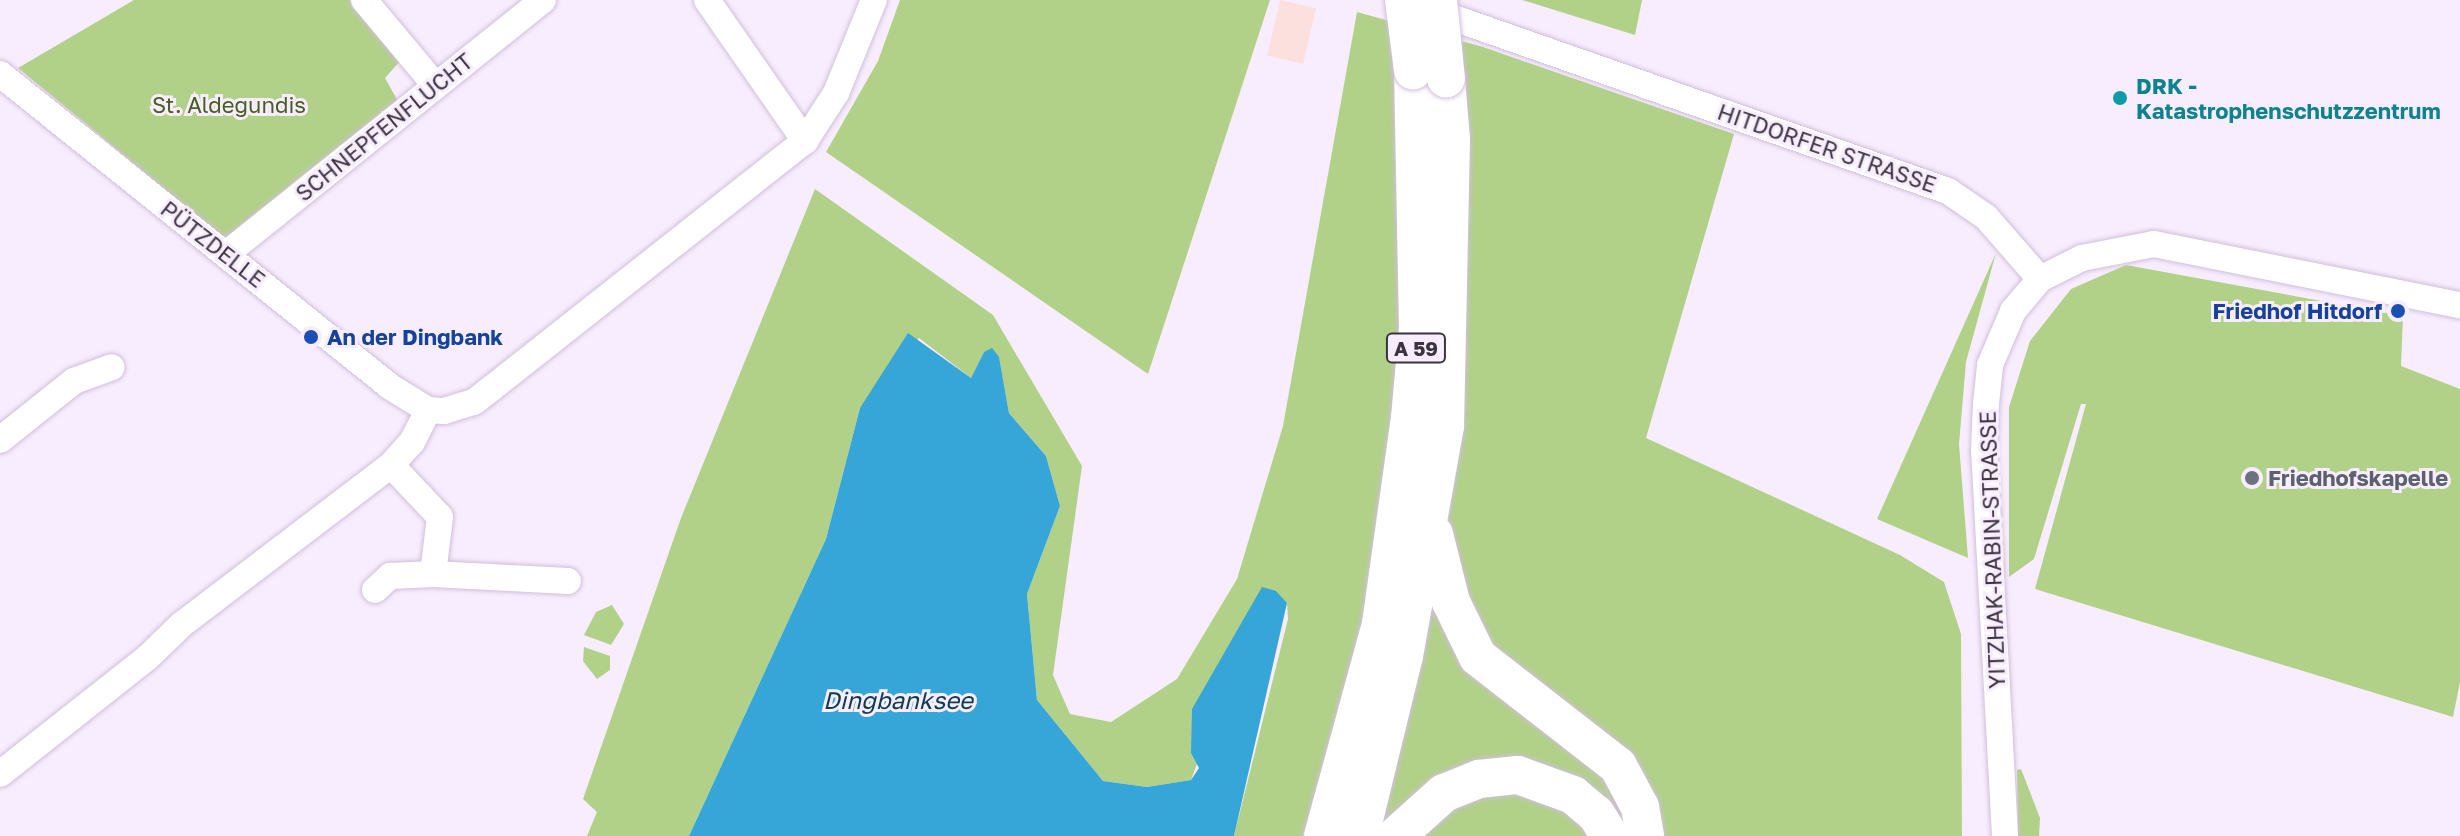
<!DOCTYPE html>
<meta charset="utf-8">
<style>
body{margin:0}
#map{position:relative;width:2460px;height:836px;overflow:hidden;background:#f8edfe;font-family:"Golos Text",sans-serif}
div>[style]{position:absolute}
[style*='--x']{left:calc(var(--x)*1px);top:calc(var(--y)*1px);width:calc(var(--w)*1px);rotate:calc(var(--a)*1deg)}
.industrial>*{inset:0;background:#fbe0de;transform-origin:0 0}
.green>*{inset:0;background:#b1d188}
.water>*{inset:0;background:#36a5d8}
.roads{filter:drop-shadow(0 0 2px #d1bedb) drop-shadow(0 0 2px #d1bedb)}
.minor>*{height:26px;margin:-13px;padding:0 13px;transform-origin:13px;border-radius:13px;background:#fff}
.highway>*{height:38px;margin:-19px;padding:0 19px;transform-origin:19px;border-radius:19px;background:#fff}
.bridges{filter:drop-shadow(0 0 2px #d1bedb) drop-shadow(0 0 2px #d1bedb)}
.highway-bridge>*{height:38px;margin:-19px;padding:0 19px;transform-origin:19px;border-radius:19px;background:#fff}
.dots>*{width:22px;height:22px;translate:-50% -50%;box-sizing:border-box;border:4px solid #f8edfe;border-radius:50%}
span{translate:-50% -50%;white-space:nowrap;text-align:center;line-height:1.15;-webkit-text-stroke:6px #f8edfe;paint-order:stroke}
.shield-label span{padding:2px 6px;background:#f8edfe;border:2px solid;border-radius:6px;-webkit-text-stroke-width:0}
.shield-label{font-size:20px;color:#3b343f;font-weight:700}
.culture-label{font-size:22px;color:#0d838f;font-weight:700}
.left{translate:0 -50%;text-align:left}
.park-label{font-size:22px;color:#475e22}
.street-label{font-size:22px;color:#3b343f}
.transit-label{font-size:22px;color:#164399;font-weight:700}
.right{translate:-100% -50%;text-align:right}
.worship-label{font-size:22px;color:#5b616d;font-weight:700}
.water-label{font-size:24px;color:#0d3c51;font-style:italic}
</style>
<div id="map">
<div class="industrial">
<div style="left:1280px;top:0;width:37px;height:57px;rotate:13deg"></div>
</div>
<div class="green">
<div style="clip-path:polygon(134px 0,354px 0,402px 59px,385px 78px,399px 103px,228px 241px,18px 68px)"></div>
<div style="clip-path:polygon(900px 0,1270px 0,1148px 374px,826px 152px,878px 61px)"></div>
<div style="clip-path:polygon(1522px 0,1642px 0,1635px 35px)"></div>
<div style="clip-path:polygon(1357px 12px,1483px 47px,1734px 134px,1646px 438px,1900px 555px,1944px 582px,1961px 634px,1962px 836px,1234px 836px,1288px 619px,1287px 603px,1262px 588px,1191px 780px,1147px 787px,1103px 781px,1037px 700px,1027px 594px,1060px 506px,1046px 456px,1009px 413px,999px 358px,984px 352px,971px 378px,919px 338px,860px 408px,826px 539px,689px 836px,587px 836px,597px 812px,583px 799px,681px 518px,815px 189px,993px 315px,1082px 466px,1053px 675px,1070px 714px,1111px 722px,1177px 679px,1237px 579px,1283px 426px)"></div>
<div style="clip-path:polygon(1996px 253px,1966px 362px,1959px 444px,1968px 558px,1877px 519px)"></div>
<div style="clip-path:polygon(2126px 265px,2403px 316px,2401px 366px,2460px 389px,2460px 682px,2453px 717px,2035px 589px,2086px 404px,2081px 404px,2034px 559px,2009px 577px,2009px 407px,2030px 341px,2071px 289px)"></div>
<div style="clip-path:polygon(612px 605px,624px 624px,611px 645px,584px 635px,596px 612px)"></div>
<div style="clip-path:polygon(584px 647px,610px 656px,610px 670px,597px 679px,583px 661px)"></div>
<div style="clip-path:polygon(2021px 769px,2040px 818px,2039px 836px,2018px 836px,2017px 770px)"></div>
</div>
<div class="water">
<div style="clip-path:polygon(908px 333px,971px 378px,984px 352px,992px 348px,999px 357px,1009px 413px,1046px 456px,1060px 506px,1027px 594px,1037px 700px,1103px 781px,1147px 787px,1191px 780px,1199px 768px,1191px 753px,1192px 709px,1262px 587px,1276px 591px,1287px 603px,1234px 836px,689px 836px,826px 539px,860px 408px)"></div>
</div>
<div class="roads">
<div class="minor">
<div style="--x:364;--y:0;--w:112;--a:50.1"></div>
<div style="--x:707;--y:0;--w:172;--a:55.2"></div>
<div style="--x:1425;--y:8;--w:554;--a:19.29"></div>
<div style="--x:1948;--y:191;--w:46;--a:34.4"></div>
<div style="--x:1986;--y:217;--w:82;--a:48.9"></div>
<div style="--x:0;--y:74;--w:499;--a:38.7"></div>
<div style="--x:389;--y:386;--w:46;--a:31.6"></div>
<div style="--x:428;--y:410;--w:16;--a:4"></div>
<div style="--x:444;--y:411;--w:31;--a:-17"></div>
<div style="--x:474;--y:402;--w:23;--a:-38"></div>
<div style="--x:492;--y:388;--w:399;--a:-38.3"></div>
<div style="--x:805;--y:141;--w:57;--a:-57.1"></div>
<div style="--x:836;--y:93;--w:100;--a:-67.8"></div>
<div style="--x:226;--y:254;--w:406;--a:-38.7"></div>
<div style="--x:0;--y:440;--w:95;--a:-38.6"></div>
<div style="--x:74;--y:381;--w:40;--a:-20.2"></div>
<div style="--x:391;--y:465;--w:71;--a:46.7"></div>
<div style="--x:440;--y:517;--w:57;--a:97"></div>
<div style="--x:433;--y:574;--w:135;--a:3"></div>
<div style="--x:375;--y:590;--w:21;--a:-43"></div>
<div style="--x:390;--y:576;--w:43;--a:-2.7"></div>
<div style="--x:0;--y:774;--w:187;--a:-38.3"></div>
<div style="--x:147;--y:658;--w:47;--a:-44.1"></div>
<div style="--x:181;--y:625;--w:264;--a:-37.3"></div>
<div style="--x:391;--y:465;--w:31;--a:-48"></div>
<div style="--x:412;--y:442;--w:36;--a:-63"></div>
<div style="--x:2005;--y:836;--w:386;--a:-93.1"></div>
<div style="--x:1984;--y:451;--w:47;--a:-87.6"></div>
<div style="--x:1986;--y:404;--w:39;--a:-84"></div>
<div style="--x:1990;--y:365;--w:59;--a:-66.9"></div>
<div style="--x:2013;--y:311;--w:42;--a:-49.8"></div>
<div style="--x:2040;--y:279;--w:47;--a:-26.6"></div>
<div style="--x:2082;--y:258;--w:73;--a:-11"></div>
<div style="--x:2154;--y:244;--w:312;--a:11.3"></div>
</div>
<div class="highway">
<div style="--x:1434;--y:534;--w:70;--a:76"></div>
<div style="--x:1451;--y:602;--w:61;--a:63.9"></div>
<div style="--x:1478;--y:657;--w:177;--a:37.9"></div>
<div style="--x:1618;--y:766;--w:47;--a:61.8"></div>
<div style="--x:1640;--y:807;--w:29;--a:80"></div>
<div style="--x:1323;--y:836;--w:220;--a:-74.7"></div>
<div style="--x:1381;--y:624;--w:208;--a:-82"></div>
<div style="--x:1410;--y:418;--w:89;--a:-84.9"></div>
<div style="--x:1418;--y:329;--w:259;--a:-91.1"></div>
<div style="--x:1360;--y:836;--w:185;--a:-76.3"></div>
<div style="--x:1404;--y:656;--w:234;--a:-79.9"></div>
<div style="--x:1445;--y:426;--w:287;--a:-88.8"></div>
<div style="--x:1451;--y:139;--w:60;--a:-94.8"></div>
<div style="--x:1396;--y:836;--w:64;--a:-41.9"></div>
<div style="--x:1444;--y:793;--w:38;--a:-22"></div>
<div style="--x:1479;--y:779;--w:39;--a:-6"></div>
<div style="--x:1518;--y:775;--w:59;--a:20"></div>
<div style="--x:1573;--y:795;--w:30;--a:40"></div>
<div style="--x:1596;--y:814;--w:26;--a:58"></div>
</div>
</div>
<div class="bridges">
<div class="highway-bridge">
<div style="--x:1404;--y:0;--w:71;--a:82.7"></div>
<div style="--x:1438;--y:0;--w:79;--a:84.2"></div>
</div>
</div>
<div class="dots">
<div style="left:2120px;top:98px;background:#0f9aa8"></div>
<div style="left:2398px;top:311px;background:#1a4fb4"></div>
<div style="left:311px;top:337px;background:#1a4fb4"></div>
<div style="left:2252px;top:478px;background:#6b7280"></div>
</div>
<div class="shield-label">
<span style="left:1416px;top:348px">A 59</span>
</div>
<div class="culture-label">
<span class="left" style="left:2136px;top:98px">DRK -<br>Katastrophenschutzzentrum</span>
</div>
<div class="park-label">
<span style="left:229px;top:105px">St. Aldegundis</span>
</div>
<div class="street-label">
<span style="left:384px;top:127px;rotate:-39deg">SCHNEPFENFLUCHT</span>
<span style="left:1827px;top:148px;rotate:19deg">HITDORFER STRASSE</span>
<span style="left:213px;top:244px;rotate:38deg">PÜTZDELLE</span>
<span style="left:1992px;top:550px;rotate:-92deg">YITZHAK-RABIN-STRASSE</span>
</div>
<div class="transit-label">
<span class="right" style="left:2382px;top:311px">Friedhof Hitdorf</span>
<span class="left" style="left:327px;top:337px">An der Dingbank</span>
</div>
<div class="worship-label">
<span class="left" style="left:2268px;top:478px">Friedhofskapelle</span>
</div>
<div class="water-label">
<span style="left:898px;top:700px">Dingbanksee</span>
</div>
</div>
